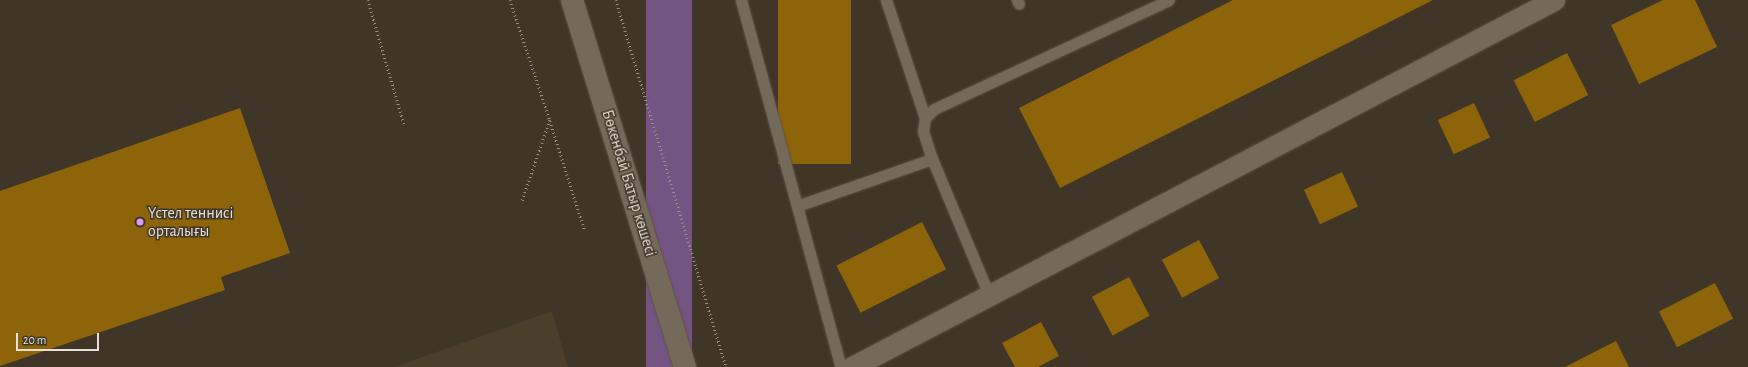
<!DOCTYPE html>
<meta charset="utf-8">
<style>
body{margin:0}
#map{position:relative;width:1748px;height:367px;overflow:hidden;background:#3f3628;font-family:"Alegreya Sans",sans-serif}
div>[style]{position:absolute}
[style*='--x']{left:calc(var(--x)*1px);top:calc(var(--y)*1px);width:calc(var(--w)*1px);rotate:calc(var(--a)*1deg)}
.built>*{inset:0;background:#4b3e2a}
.green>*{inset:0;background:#745482;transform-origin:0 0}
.building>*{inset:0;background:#8e640a;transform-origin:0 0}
.path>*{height:2.5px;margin-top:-1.25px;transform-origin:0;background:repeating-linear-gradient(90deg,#968f84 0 1px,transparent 0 4px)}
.roads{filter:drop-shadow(0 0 1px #5c5448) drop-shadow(0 0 1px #5c5448)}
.service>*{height:11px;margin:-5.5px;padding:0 5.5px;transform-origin:5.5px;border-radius:5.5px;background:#746a5a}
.minor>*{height:21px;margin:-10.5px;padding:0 10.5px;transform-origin:10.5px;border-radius:10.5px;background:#746a5a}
.secondary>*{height:22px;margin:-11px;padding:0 11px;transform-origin:11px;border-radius:11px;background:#746a5a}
.dots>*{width:11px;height:11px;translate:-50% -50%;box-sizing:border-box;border:2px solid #3f3628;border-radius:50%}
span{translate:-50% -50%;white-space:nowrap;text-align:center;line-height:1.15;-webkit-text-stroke:3px #3f3628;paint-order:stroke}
.street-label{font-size:16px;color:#e6e1d8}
.poi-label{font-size:16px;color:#e6e1d8}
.left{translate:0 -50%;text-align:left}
.scale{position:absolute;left:16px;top:333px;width:83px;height:18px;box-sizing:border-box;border:2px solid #e6e1d8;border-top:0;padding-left:5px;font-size:12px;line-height:14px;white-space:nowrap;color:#e6e1d8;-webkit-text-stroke:3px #3f3628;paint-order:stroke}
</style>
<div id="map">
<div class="built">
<div style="clip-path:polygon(552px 311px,568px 367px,394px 367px)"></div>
</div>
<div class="green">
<div style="left:646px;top:0;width:46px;height:386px"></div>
</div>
<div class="building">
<div style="left:778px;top:0;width:73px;height:164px"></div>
<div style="clip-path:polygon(1233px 0,1433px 0,1060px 188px,1019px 108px)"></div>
<div style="clip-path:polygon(1663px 0,1695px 0,1717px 47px,1639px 84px,1611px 25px)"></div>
<div style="left:1567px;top:53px;width:47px;height:60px;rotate:63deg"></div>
<div style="left:1474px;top:103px;width:38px;height:40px;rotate:65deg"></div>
<div style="clip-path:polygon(240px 108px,290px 253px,221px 277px,225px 290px,0 366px,0 191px)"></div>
<div style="left:1342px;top:172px;width:38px;height:42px;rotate:65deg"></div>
<div style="left:922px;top:222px;width:53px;height:96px;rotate:63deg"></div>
<div style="left:1199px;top:240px;width:43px;height:42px;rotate:62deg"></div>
<div style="left:1129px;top:277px;width:44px;height:42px;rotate:62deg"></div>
<div style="left:1715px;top:283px;width:40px;height:63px;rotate:63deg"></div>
<div style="clip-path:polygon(1041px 322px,1059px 356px,1038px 367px,1015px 367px,1002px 343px)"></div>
<div style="clip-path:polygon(1616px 341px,1629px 367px,1565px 367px)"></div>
</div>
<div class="path">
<div style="--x:368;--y:0;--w:129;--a:73.8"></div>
<div style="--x:510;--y:0;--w:126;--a:71.6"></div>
<div style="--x:550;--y:120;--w:87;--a:108.9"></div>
<div style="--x:616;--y:0;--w:383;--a:73.3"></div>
<div style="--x:550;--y:121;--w:115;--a:72.3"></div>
</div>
<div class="roads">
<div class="service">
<div style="--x:741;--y:0;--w:380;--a:74.8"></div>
<div style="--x:886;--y:0;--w:124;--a:71.7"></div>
<div style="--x:1017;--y:0;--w:4;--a:63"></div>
<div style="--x:797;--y:206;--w:143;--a:-19.2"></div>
<div style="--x:989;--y:295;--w:147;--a:-112.7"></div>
<div style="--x:932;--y:159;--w:29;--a:-108"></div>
<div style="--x:923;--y:131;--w:13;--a:-81"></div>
<div style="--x:925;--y:118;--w:13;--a:-45"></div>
<div style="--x:934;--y:109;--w:259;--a:-24.9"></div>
</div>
<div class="minor">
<div style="--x:852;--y:367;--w:792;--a:-27.6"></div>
</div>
<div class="secondary">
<div style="--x:572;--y:0;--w:384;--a:72.9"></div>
</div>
</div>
<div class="dots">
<div style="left:140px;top:222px;background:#da9af6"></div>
</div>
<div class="street-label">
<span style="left:629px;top:183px;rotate:73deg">Бөкенбай Батыр көшесі</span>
</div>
<div class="poi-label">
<span class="left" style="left:148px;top:222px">Үстел теннисі<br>орталығы</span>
</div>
<div class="scale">20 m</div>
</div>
